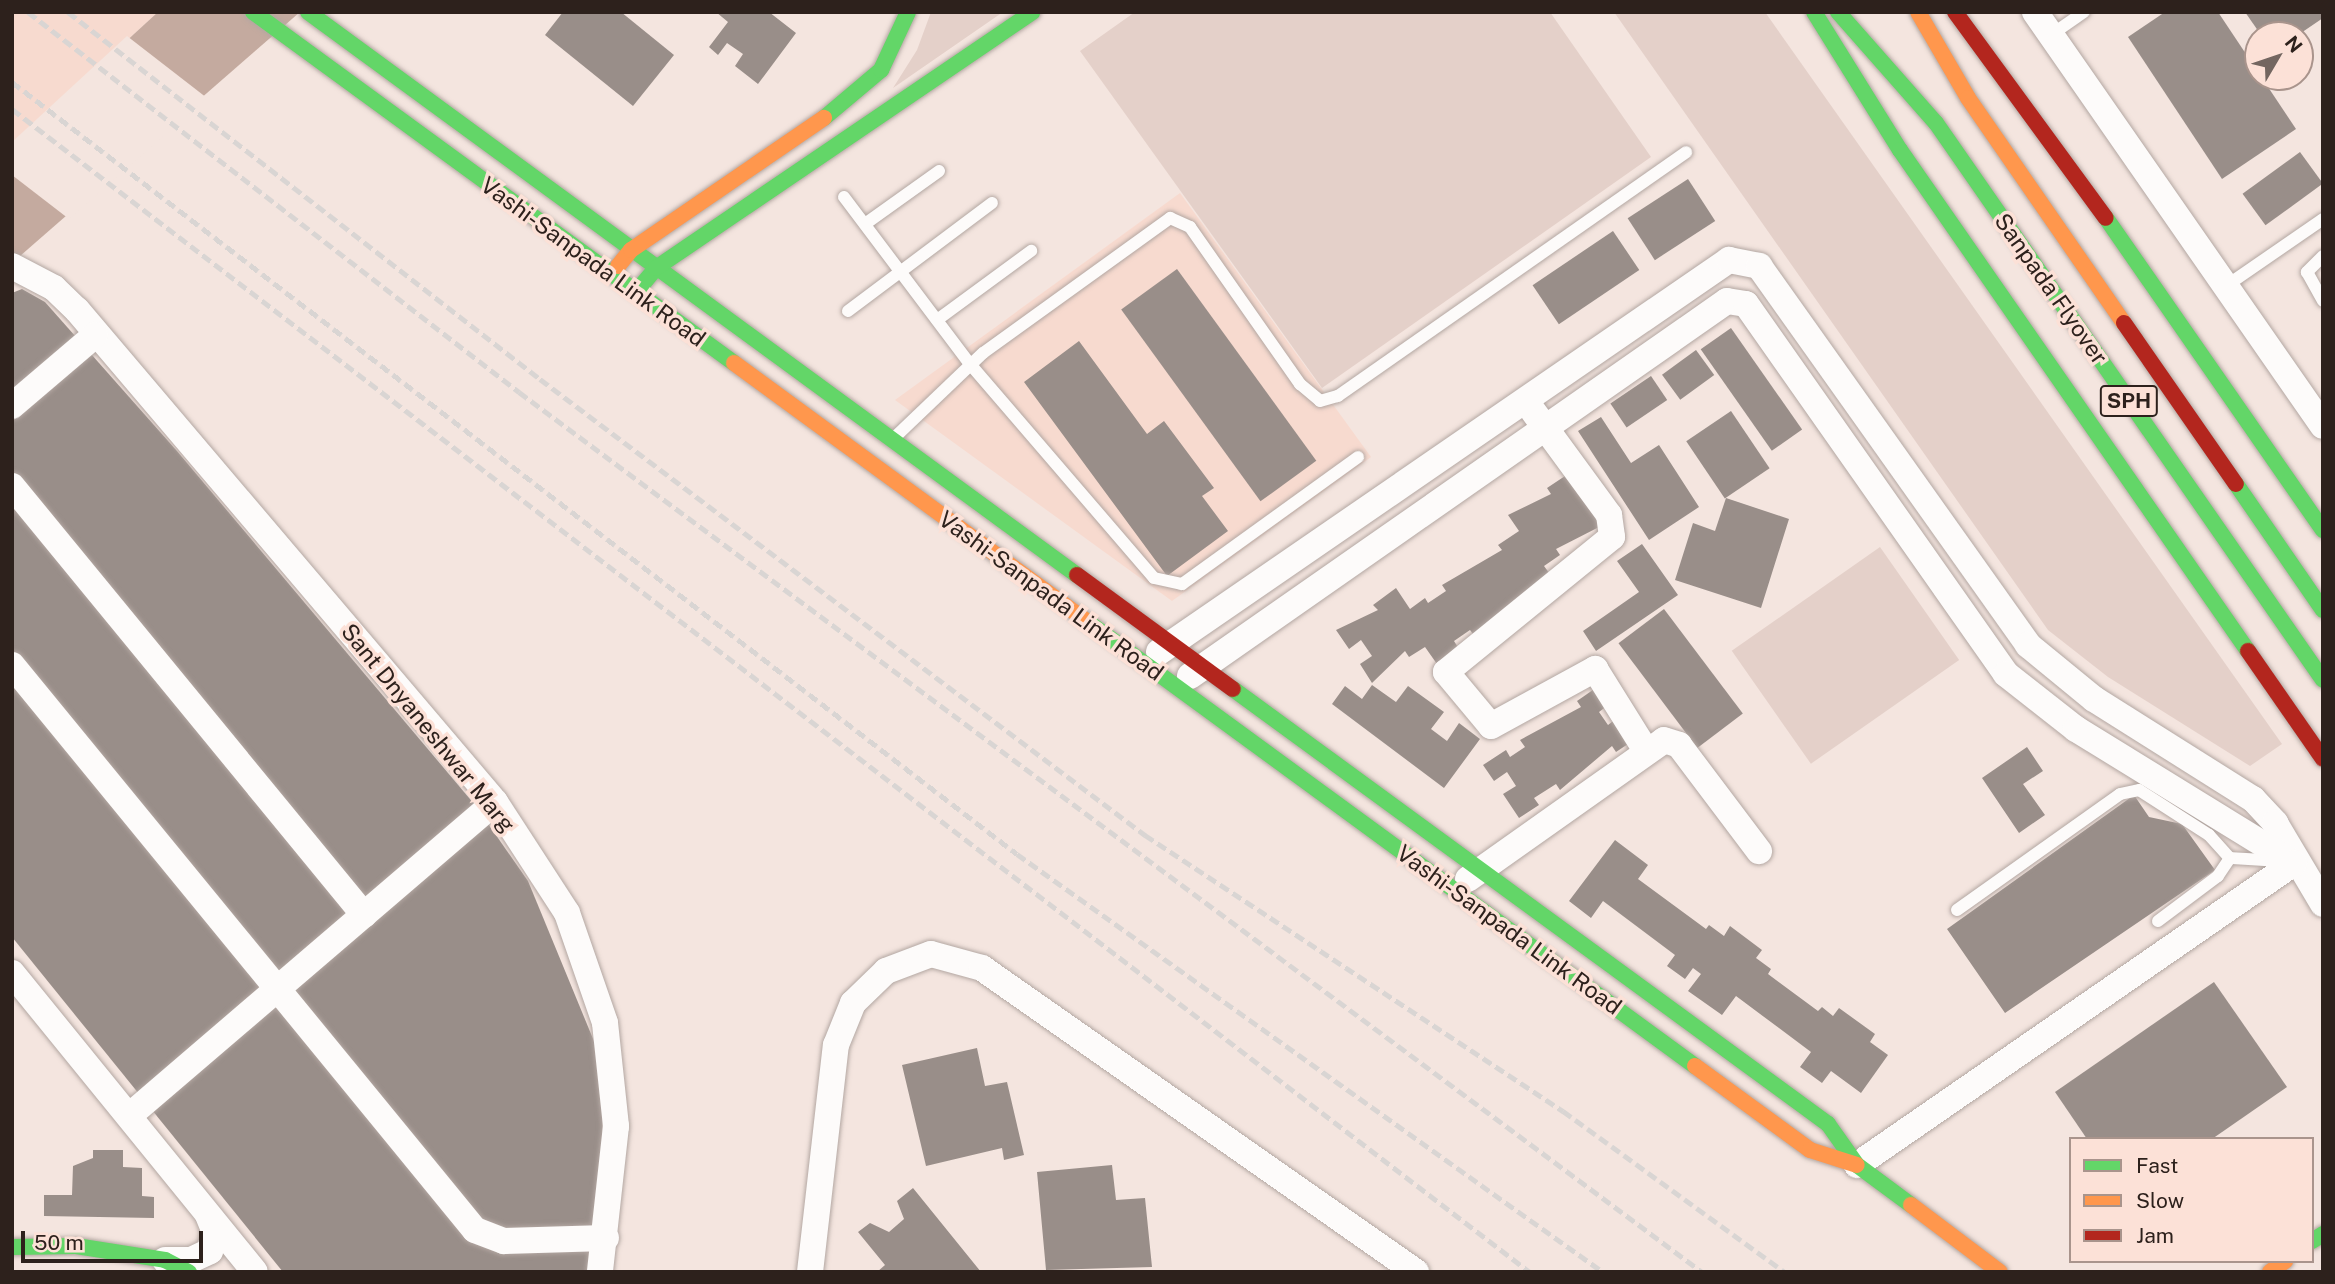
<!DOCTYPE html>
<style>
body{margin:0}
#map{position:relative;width:2335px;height:1284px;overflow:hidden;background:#f4e5df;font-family:"Public Sans",sans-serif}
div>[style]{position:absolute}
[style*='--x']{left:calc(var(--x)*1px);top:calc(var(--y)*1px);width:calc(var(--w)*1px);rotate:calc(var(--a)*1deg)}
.built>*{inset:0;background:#f7dacf}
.green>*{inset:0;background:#e4d0c9;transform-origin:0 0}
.water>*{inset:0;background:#c4aa9f}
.pier>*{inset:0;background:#f4e5df}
.building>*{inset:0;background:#998e89;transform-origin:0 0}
.roads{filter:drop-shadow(0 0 2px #b3a7a2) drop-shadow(0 0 2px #b3a7a2)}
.lane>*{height:12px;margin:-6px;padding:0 6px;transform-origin:6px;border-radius:6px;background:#fdfbfa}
.street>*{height:26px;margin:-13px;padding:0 13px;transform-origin:13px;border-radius:13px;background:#fdfbfa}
.fast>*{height:16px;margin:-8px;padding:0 8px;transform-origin:8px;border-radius:8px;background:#63d668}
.slow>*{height:16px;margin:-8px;padding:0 8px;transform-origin:8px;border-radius:8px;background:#ff974d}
.jam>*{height:16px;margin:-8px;padding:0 8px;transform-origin:8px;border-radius:8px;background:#b3261e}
.rail>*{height:5px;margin-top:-2.5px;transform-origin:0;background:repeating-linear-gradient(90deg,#d9d5d3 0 10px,transparent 0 15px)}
span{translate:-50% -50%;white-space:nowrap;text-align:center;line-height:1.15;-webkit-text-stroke:7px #fce1d7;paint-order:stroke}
.shield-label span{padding:2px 5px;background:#fce1d7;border:2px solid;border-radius:5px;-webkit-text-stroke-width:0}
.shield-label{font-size:21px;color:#2d211c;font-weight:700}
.street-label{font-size:23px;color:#2d211c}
.frame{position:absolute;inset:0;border:14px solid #2d211c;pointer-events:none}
.legend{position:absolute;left:2069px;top:1137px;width:245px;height:126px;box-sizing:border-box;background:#fce1d7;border:2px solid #a9948c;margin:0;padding:9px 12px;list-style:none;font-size:21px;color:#2d211c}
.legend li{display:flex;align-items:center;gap:14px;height:35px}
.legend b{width:35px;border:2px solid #a9948c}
.north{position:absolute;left:2244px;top:21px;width:70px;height:70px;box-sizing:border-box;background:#fce1d7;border:2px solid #a9948c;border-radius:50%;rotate:51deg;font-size:19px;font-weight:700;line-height:28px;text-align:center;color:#2d211c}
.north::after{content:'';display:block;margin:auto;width:24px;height:32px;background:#736660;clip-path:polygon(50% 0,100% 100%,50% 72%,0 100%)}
.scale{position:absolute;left:21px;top:1231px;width:182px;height:32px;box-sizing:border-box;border:4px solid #2d211c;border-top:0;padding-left:9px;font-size:21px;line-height:24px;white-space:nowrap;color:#2d211c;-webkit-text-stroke:5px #fce1d7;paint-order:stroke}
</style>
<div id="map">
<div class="built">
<div style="clip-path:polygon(12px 12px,158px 12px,12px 146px)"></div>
<div style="clip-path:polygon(1180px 193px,1371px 457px,1172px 601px,895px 400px)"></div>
</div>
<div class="green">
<div style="clip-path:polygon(931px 12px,1003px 12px,893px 88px,917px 50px)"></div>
<div style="clip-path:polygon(1135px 12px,1550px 12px,1651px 157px,1322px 388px,1080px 51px)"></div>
<div style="clip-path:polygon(1614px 12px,1765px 12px,2282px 744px,2250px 766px,2108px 677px,2048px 630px)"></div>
<div style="left:1880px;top:547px;width:138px;height:181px;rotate:55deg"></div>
</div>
<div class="water">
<div style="clip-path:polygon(158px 12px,300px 12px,12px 263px,12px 146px)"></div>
</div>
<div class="pier">
<div style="clip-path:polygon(127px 36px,207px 98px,69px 219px,12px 175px,12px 142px)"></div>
</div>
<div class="building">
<div style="clip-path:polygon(563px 12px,621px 12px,674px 55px,633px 106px,545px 35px)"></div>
<div style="clip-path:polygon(716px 12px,769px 12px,796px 33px,758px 84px,735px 66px,743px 54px,727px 43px,718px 55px,709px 47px,728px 22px)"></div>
<div style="clip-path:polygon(2165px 12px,2218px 12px,2296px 129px,2222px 179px,2128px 37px)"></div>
<div style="clip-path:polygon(2245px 12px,2323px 12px,2323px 18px,2298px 35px,2261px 35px)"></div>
<div style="left:2300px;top:152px;width:39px;height:71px;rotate:54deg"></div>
<div style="left:1688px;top:179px;width:50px;height:72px;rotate:57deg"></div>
<div style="left:1613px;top:231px;width:47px;height:97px;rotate:56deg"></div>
<div style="left:1177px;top:269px;width:237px;height:69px;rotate:54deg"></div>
<div style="clip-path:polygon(22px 289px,45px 302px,177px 451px,475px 805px,528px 881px,603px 1063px,602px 1147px,588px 1272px,283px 1272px,12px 937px,12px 293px)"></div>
<div style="left:1731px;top:328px;width:124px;height:37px;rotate:55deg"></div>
<div style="clip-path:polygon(1079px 341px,1147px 434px,1164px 421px,1214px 488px,1202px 496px,1228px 531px,1167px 576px,1024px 382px)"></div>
<div style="left:1696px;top:350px;width:31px;height:42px;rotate:54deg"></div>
<div style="left:1651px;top:376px;width:29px;height:49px;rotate:56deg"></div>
<div style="left:1731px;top:411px;width:69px;height:54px;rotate:56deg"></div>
<div style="clip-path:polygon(1601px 417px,1631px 463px,1659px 445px,1699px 507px,1649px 540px,1578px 431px)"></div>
<div style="clip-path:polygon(1568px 474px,1603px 525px,1556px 549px,1560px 555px,1544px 566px,1555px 581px,1513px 601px,1518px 609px,1476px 638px,1470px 630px,1454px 641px,1459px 649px,1437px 664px,1425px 647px,1409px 657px,1405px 651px,1372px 683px,1360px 664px,1372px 656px,1361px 640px,1349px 649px,1336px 630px,1378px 610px,1373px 605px,1396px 588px,1410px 609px,1425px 598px,1428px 603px,1446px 591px,1442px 585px,1502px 550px,1498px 545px,1519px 531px,1508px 515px,1551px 494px,1547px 488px)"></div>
<div style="clip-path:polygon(1726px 498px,1789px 519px,1761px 608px,1675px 580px,1693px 523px,1715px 531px)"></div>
<div style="clip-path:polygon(1642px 544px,1678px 595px,1596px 651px,1583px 631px,1639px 592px,1617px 561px)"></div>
<div style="left:1664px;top:609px;width:131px;height:57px;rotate:53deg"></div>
<div style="clip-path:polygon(1372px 685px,1396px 702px,1408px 686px,1444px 712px,1431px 729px,1447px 741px,1459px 723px,1480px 739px,1444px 788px,1332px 704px,1345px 686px,1362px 699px)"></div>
<div style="clip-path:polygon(1600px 685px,1612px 702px,1599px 712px,1608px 725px,1621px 715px,1637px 738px,1616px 752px,1612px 746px,1560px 790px,1556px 784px,1534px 798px,1539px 805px,1519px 818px,1503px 794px,1516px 786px,1507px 772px,1494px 781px,1483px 765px,1506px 750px,1510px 757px,1525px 747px,1520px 740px,1581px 707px,1577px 701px)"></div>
<div style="clip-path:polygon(2027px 747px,2043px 771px,2023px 784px,2045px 815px,2019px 833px,1982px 778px)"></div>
<div style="clip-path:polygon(2134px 795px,2149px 817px,2182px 824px,2215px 870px,2005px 1013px,1947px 929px)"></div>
<div style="clip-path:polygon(1615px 840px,1648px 865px,1638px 879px,1706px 929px,1709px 925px,1724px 936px,1730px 926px,1762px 950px,1756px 958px,1771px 969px,1768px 974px,1818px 1011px,1822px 1007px,1833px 1016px,1839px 1008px,1875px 1034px,1870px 1042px,1888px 1055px,1861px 1093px,1831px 1071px,1822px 1083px,1800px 1067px,1811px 1052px,1736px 996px,1722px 1015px,1688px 991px,1701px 974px,1693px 968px,1685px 979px,1667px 966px,1675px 955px,1603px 901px,1591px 918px,1569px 901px)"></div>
<div style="clip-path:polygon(2214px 982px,2287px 1087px,2212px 1139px,2087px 1139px,2055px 1092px)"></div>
<div style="clip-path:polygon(977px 1048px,985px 1086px,1007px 1082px,1024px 1155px,1004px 1160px,1002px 1148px,926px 1166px,902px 1065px)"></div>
<div style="clip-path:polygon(93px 1150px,123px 1150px,123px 1167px,142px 1168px,142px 1196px,154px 1197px,154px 1218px,44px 1216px,44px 1195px,72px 1195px,73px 1166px,93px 1158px)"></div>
<div style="clip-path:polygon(1112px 1165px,1116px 1200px,1145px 1198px,1152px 1267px,1046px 1270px,1037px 1172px)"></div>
<div style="clip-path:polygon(913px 1188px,981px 1272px,877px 1272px,885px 1265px,858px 1232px,870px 1223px,889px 1232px,904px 1219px,897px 1201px)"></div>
</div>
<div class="roads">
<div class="lane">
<div style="--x:2051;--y:35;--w:40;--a:-34.9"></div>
<div style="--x:844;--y:197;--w:209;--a:53"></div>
<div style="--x:970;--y:364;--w:282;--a:49.3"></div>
<div style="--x:1154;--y:578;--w:29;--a:12"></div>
<div style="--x:1182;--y:584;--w:217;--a:-35.8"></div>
<div style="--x:865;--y:224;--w:91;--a:-35.6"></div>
<div style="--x:2323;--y:256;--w:23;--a:135"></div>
<div style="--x:2307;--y:272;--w:33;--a:61"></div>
<div style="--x:2226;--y:286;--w:118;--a:-34.6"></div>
<div style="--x:848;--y:311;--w:180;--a:-36.9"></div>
<div style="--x:937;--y:320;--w:117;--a:-36.3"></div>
<div style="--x:894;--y:438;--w:123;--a:-43.7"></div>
<div style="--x:983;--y:353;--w:231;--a:-35.8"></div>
<div style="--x:1170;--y:218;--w:22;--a:24"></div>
<div style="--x:1190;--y:227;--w:192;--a:55"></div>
<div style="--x:1300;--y:384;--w:26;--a:40"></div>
<div style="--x:1320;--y:401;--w:19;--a:-16"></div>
<div style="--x:1338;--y:396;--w:425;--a:-35"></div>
<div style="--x:2230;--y:858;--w:49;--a:3.5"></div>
<div style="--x:1957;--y:910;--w:200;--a:-35.4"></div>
<div style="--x:2120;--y:794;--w:19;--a:-12"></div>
<div style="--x:2139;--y:790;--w:83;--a:32.7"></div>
<div style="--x:2209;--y:835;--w:31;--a:48"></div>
<div style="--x:2230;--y:858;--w:22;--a:124"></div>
<div style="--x:2218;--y:876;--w:75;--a:143.1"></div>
</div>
<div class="street">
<div style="--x:2035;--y:12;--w:504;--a:55.18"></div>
<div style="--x:12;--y:266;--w:47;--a:27.6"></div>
<div style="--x:54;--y:288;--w:32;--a:44"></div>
<div style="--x:77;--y:310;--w:646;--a:49.65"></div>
<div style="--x:495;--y:802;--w:132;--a:57"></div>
<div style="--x:567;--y:913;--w:116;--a:70.9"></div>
<div style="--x:605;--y:1023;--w:104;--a:83.9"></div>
<div style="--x:616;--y:1126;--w:147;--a:96.3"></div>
<div style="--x:12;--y:406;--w:109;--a:-40.5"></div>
<div style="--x:1533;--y:411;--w:129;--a:53.8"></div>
<div style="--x:1609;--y:515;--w:22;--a:82"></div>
<div style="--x:1612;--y:537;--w:214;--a:140.9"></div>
<div style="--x:1446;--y:672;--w:70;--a:50.2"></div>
<div style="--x:1491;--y:726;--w:119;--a:-28.7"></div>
<div style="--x:1595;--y:669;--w:94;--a:58"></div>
<div style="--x:12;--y:486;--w:555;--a:50.63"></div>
<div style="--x:1159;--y:652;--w:692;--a:-34.52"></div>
<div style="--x:1729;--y:260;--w:31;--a:11"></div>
<div style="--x:1759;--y:266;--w:465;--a:54.6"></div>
<div style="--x:2028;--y:645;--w:85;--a:39.3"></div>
<div style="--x:2094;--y:699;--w:188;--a:32.2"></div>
<div style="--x:2253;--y:799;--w:33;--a:47"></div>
<div style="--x:2275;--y:823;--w:94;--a:59.3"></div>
<div style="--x:12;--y:665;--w:730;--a:50.67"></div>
<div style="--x:475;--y:1230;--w:31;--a:21"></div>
<div style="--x:504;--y:1241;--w:102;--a:-1.7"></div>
<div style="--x:1190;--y:676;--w:655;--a:-34.93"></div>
<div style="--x:1727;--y:301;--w:19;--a:9"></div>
<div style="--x:1746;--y:304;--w:452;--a:54.9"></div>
<div style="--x:2006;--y:674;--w:89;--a:38.2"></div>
<div style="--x:2076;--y:729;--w:256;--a:31.6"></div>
<div style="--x:1468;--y:879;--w:240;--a:-35.3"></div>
<div style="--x:1664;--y:740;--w:16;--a:18"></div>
<div style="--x:1679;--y:745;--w:133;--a:53"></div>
<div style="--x:12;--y:973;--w:385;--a:50.9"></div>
<div style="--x:129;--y:1116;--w:482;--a:-40.6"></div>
<div style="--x:1857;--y:1165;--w:531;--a:-34.65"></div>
<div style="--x:165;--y:1260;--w:26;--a:0"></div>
<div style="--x:191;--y:1260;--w:21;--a:-25"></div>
<div style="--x:210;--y:1251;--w:21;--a:-79"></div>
<div style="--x:214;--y:1230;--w:16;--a:-112"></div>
<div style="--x:810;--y:1272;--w:228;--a:-83.5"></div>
<div style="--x:836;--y:1045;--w:45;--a:-68"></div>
<div style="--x:853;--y:1003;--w:46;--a:-44.1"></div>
<div style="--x:886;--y:971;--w:48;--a:-20.7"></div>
<div style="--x:931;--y:954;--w:53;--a:15.4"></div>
<div style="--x:982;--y:968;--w:530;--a:35.01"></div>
</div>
<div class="fast">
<div style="--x:253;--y:12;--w:595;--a:36.12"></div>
<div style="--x:308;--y:12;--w:953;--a:36.21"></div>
<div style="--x:1814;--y:12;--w:163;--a:58.1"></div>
<div style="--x:1900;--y:150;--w:610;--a:55.22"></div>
<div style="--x:1838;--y:12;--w:148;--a:48.6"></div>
<div style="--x:1936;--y:123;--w:678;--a:55.21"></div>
<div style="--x:824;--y:118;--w:75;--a:-40.1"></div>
<div style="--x:881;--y:70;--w:64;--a:-65"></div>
<div style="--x:2106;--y:218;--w:380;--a:55.2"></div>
<div style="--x:641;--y:286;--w:23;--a:-50"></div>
<div style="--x:656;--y:268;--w:455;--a:-34.2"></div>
<div style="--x:2236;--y:484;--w:153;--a:55.4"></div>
<div style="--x:1085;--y:620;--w:756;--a:36.17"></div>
<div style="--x:1233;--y:689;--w:737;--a:36.17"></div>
<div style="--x:1828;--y:1124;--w:50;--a:54.7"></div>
<div style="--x:1857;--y:1165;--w:67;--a:36.5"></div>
<div style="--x:2312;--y:1241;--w:13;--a:-32"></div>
<div style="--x:12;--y:1247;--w:64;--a:-0.9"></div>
<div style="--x:76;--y:1246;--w:90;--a:8.9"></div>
<div style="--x:165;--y:1260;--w:27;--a:27"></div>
</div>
<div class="slow">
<div style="--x:1918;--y:12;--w:99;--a:59.8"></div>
<div style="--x:1968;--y:98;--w:274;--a:55.3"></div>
<div style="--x:618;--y:266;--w:21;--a:-51"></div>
<div style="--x:631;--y:250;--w:234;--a:-34.4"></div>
<div style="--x:734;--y:363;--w:435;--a:36.2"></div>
<div style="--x:1695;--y:1066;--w:142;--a:36.1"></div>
<div style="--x:1810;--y:1150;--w:49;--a:17.7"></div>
<div style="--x:1911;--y:1205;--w:111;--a:37"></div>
<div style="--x:2270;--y:1272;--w:19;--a:-36"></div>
</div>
<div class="jam">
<div style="--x:1955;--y:12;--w:255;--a:53.8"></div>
<div style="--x:2124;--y:323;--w:196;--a:55.2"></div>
<div style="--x:1077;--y:575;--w:193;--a:36.2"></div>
<div style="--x:2248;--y:651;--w:131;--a:55.2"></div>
</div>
</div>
<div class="rail">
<div style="--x:28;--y:12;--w:621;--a:37.74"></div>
<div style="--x:519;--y:392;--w:1474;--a:36.64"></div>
<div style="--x:68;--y:12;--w:598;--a:37.87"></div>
<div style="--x:540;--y:379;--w:758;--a:37.01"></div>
<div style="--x:1145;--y:835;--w:501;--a:33.44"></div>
<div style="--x:1563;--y:1111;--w:274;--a:36"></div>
<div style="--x:12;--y:82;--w:1267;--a:37.53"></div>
<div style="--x:1017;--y:854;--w:720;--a:35.5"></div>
<div style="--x:12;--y:109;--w:1912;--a:37.46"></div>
</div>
<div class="shield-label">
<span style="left:2129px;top:401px">SPH</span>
</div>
<div class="street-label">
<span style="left:593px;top:262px;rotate:36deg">Vashi-Sanpada Link Road</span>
<span style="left:2051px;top:289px;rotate:55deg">Sanpada Flyover</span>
<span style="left:1051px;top:596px;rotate:36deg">Vashi-Sanpada Link Road</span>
<span style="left:428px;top:728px;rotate:51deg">Sant Dnyaneshwar Marg</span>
<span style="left:1509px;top:930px;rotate:36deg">Vashi-Sanpada Link Road</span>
</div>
<div class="frame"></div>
<ul class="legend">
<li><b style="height:9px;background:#63d668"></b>Fast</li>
<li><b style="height:9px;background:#ff974d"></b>Slow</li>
<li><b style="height:9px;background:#b3261e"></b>Jam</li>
</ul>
<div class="north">N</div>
<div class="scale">50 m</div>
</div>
